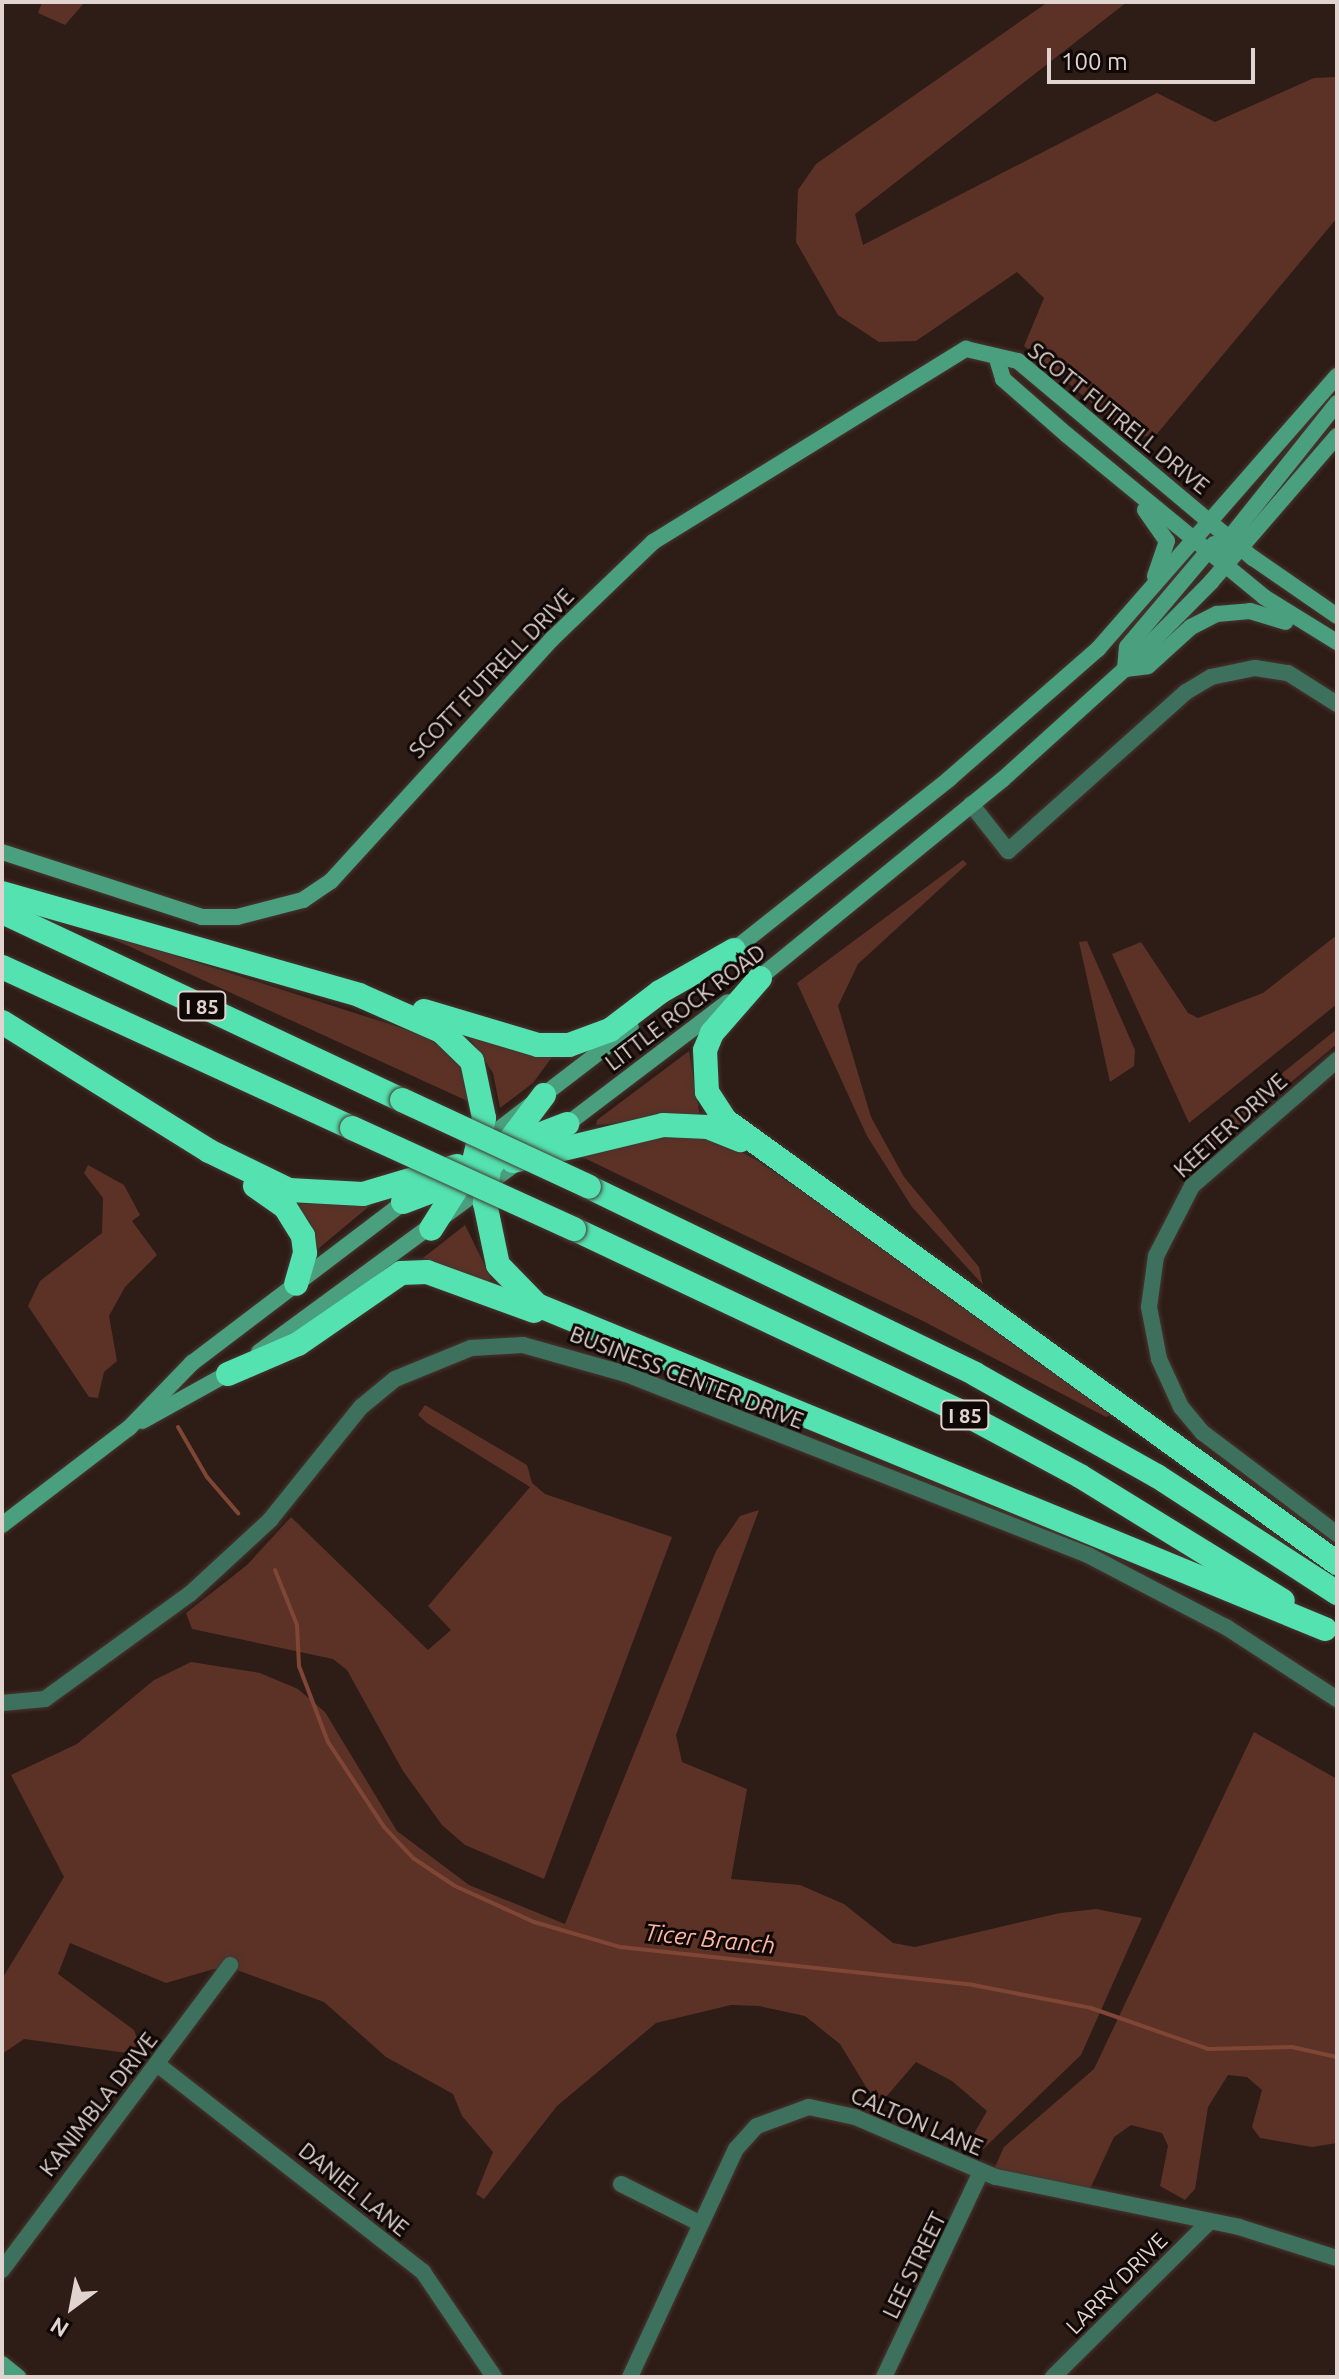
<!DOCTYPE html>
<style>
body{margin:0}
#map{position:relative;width:1339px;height:2379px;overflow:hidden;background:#2e1c16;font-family:Ubuntu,sans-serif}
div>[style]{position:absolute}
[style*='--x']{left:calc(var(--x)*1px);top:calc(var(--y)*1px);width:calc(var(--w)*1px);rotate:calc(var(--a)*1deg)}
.green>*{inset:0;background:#5c3226}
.stream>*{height:4px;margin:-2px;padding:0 2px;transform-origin:2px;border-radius:2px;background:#7f4636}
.roads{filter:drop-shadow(0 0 2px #473630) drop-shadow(0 0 2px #473630)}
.street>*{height:16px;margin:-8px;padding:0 8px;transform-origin:8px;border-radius:8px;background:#3e715d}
.secondary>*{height:16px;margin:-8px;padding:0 8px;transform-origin:8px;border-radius:8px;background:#499f7e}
.highway>*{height:24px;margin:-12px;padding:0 12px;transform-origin:12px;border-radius:12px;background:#53e2b0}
.bridges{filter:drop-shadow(0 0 2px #473630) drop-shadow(0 0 2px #473630)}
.highway-bridge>*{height:24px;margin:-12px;padding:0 12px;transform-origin:12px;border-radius:12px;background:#53e2b0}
span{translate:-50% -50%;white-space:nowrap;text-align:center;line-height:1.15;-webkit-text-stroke:6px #100806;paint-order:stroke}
.shield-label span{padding:2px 6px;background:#100806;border:2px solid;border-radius:6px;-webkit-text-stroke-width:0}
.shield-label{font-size:20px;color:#e1d4d0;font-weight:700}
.street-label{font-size:22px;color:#e1d4d0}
.water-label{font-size:24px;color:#feb6a1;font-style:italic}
.frame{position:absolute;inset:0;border:4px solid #e1d4d0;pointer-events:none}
.north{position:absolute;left:32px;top:2267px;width:80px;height:80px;-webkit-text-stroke:6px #100806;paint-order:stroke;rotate:212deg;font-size:22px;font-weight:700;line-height:32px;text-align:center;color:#e1d4d0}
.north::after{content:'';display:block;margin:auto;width:28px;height:36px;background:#e1d4d0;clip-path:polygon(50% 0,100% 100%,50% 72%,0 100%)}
.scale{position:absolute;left:1047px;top:48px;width:208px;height:36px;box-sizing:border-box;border:4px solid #e1d4d0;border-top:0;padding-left:10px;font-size:24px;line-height:28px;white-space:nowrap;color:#e1d4d0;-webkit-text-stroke:6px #100806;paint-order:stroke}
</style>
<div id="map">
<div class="green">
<div style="clip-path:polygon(42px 2px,85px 2px,65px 25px,38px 13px)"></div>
<div style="clip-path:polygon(1048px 2px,1127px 2px,855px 214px,863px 245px,1157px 93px,1215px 122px,1314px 78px,1337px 77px,1337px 218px,1156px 435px,1133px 438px,1024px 346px,1044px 298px,1017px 272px,916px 341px,879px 342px,838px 315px,796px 242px,798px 190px,816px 164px)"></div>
<div style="clip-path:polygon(963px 860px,967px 864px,858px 964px,838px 1006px,871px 1117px,904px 1177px,979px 1267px,983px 1285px,912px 1207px,867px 1136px,797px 983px)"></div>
<div style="clip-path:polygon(89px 928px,430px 1037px,463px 1068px,474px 1104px)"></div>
<div style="clip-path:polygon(1337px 935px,1337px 1004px,1189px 1123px,1112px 954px,1141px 942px,1188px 1013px,1198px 1018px,1263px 993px)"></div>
<div style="clip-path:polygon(1087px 941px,1135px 1050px,1134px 1066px,1110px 1082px,1079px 942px)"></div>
<div style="clip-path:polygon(1337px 1029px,1337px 1044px,1207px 1152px,1202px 1138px)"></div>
<div style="clip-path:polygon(469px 1037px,537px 1054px,552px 1057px,533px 1083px,500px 1108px,493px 1073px)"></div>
<div style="clip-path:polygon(689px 1051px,700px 1117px,596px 1125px,597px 1120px)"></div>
<div style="clip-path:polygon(679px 1134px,721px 1141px,756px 1160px,892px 1250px,1112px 1414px,1106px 1417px,921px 1320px,576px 1154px)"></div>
<div style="clip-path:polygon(88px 1165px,124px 1185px,140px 1215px,132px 1221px,157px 1255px,125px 1287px,109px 1316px,117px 1361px,104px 1372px,98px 1398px,89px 1397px,28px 1306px,40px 1281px,102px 1233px,103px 1198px,84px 1173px)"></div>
<div style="clip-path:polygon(373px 1203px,318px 1249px,310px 1222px,295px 1204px)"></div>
<div style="clip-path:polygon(465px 1225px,491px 1278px,488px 1283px,423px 1258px)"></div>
<div style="clip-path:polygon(425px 1405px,527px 1465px,532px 1483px,545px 1494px,672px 1537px,544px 1879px,465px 1845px,442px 1825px,403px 1771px,347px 1670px,333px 1659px,192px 1629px,186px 1613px,247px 1565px,291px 1517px,428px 1650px,451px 1630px,428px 1606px,530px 1487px,427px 1423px,418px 1415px)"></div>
<div style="clip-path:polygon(759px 1510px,676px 1735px,682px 1762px,747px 1789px,731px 1879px,800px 1885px,844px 1904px,893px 1943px,915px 1947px,1060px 1913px,1096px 1909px,1142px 1918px,1081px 2055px,978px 2154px,969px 2152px,968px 2144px,987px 2111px,952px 2081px,916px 2062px,886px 2097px,874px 2100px,840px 2044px,805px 2016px,759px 2006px,731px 2005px,656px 2023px,557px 2106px,484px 2199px,476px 2194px,493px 2152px,462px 2116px,453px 2094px,386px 2057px,324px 2002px,237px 1970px,214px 1969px,166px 1983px,70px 1943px,58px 1974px,134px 2030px,139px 2044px,127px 2053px,24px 2039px,2px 2054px,2px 1979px,64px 1877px,11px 1775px,77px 1744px,154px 1680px,191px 1662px,260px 1673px,298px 1689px,325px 1712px,397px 1831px,469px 1885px,565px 1924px,716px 1551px,740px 1516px)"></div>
<div style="clip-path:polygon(1254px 1732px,1337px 1779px,1337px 2143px,1312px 2147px,1260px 2138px,1252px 2127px,1262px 2090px,1247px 2077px,1228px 2075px,1208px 2107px,1195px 2189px,1185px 2200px,1160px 2186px,1168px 2146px,1162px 2133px,1131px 2125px,1114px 2137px,1090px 2189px,994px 2169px,1004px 2147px,1094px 2069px)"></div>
</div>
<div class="stream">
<div style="--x:178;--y:1427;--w:58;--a:59.9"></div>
<div style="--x:207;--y:1477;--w:48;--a:49.3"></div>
<div style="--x:275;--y:1570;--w:59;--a:68.2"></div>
<div style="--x:297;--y:1625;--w:41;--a:87.2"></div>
<div style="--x:299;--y:1666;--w:81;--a:69.1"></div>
<div style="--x:328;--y:1742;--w:102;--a:56.6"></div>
<div style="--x:384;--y:1827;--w:42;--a:46.9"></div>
<div style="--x:413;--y:1858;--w:50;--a:33.7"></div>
<div style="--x:455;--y:1886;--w:87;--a:24.5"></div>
<div style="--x:534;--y:1922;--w:90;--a:16.2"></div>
<div style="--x:620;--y:1947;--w:355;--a:6.1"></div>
<div style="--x:973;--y:1985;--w:120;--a:11"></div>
<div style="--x:1091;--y:2008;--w:124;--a:19.3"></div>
<div style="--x:1208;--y:2049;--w:84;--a:-1.4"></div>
<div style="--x:1292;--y:2047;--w:46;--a:12.5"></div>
</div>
<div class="roads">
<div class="street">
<div style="--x:971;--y:804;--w:60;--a:51.8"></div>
<div style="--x:1008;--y:851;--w:239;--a:-41.8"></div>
<div style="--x:1186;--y:692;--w:29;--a:-31"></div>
<div style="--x:1211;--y:677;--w:45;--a:-11.6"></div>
<div style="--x:1255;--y:668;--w:33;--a:9"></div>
<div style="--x:1288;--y:673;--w:58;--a:32.3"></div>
<div style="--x:1337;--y:1060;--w:192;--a:139"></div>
<div style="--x:1192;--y:1186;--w:79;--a:117.2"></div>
<div style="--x:1156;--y:1256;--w:51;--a:97.8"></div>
<div style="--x:1149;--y:1307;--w:53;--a:79.1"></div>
<div style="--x:1159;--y:1359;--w:53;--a:65.4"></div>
<div style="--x:1181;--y:1407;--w:34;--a:50"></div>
<div style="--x:1203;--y:1433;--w:168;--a:37"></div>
<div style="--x:2;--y:1703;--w:43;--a:-5.3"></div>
<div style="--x:45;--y:1699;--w:180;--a:-36"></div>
<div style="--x:191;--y:1593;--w:108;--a:-42.7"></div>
<div style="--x:270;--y:1520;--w:145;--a:-51.2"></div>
<div style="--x:361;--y:1407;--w:44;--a:-39.5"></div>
<div style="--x:395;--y:1379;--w:82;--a:-22.2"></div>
<div style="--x:471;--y:1348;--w:52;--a:-3.3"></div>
<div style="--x:523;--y:1345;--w:107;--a:15.7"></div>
<div style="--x:626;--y:1374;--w:496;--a:21.4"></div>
<div style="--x:1088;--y:1555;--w:156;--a:27.6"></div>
<div style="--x:1226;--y:1627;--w:132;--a:33"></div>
<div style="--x:157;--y:2064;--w:338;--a:38"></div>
<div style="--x:423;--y:2272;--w:127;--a:55.9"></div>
<div style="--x:621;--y:2184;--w:87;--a:26.6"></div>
<div style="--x:2;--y:2270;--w:381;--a:-53.2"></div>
<div style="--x:630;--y:2377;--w:251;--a:-65.1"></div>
<div style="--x:736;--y:2149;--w:31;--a:-48"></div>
<div style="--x:757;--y:2126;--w:55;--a:-20.1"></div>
<div style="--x:809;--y:2107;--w:47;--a:12.3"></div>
<div style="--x:855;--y:2117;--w:153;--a:23.1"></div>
<div style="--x:996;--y:2177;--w:248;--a:11.6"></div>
<div style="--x:1239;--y:2227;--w:103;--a:17.6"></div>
<div style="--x:884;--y:2377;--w:227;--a:-64.7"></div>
<div style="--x:1053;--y:2377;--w:221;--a:-44.8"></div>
</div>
<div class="secondary">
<div style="--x:997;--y:359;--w:21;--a:73"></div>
<div style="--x:1003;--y:379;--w:85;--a:41.2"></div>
<div style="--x:1067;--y:435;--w:255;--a:39.4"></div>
<div style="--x:1264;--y:597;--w:86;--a:31.7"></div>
<div style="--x:1145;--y:510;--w:38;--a:55"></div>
<div style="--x:1167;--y:541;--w:37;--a:109"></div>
<div style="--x:1226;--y:566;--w:12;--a:-125"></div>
<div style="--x:1219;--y:556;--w:11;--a:-68"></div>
<div style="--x:1223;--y:546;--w:183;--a:-51.4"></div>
<div style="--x:1125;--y:669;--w:23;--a:-7"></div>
<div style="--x:1148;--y:666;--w:58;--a:-42.2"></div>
<div style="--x:1191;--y:627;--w:29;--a:-27"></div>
<div style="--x:1217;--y:614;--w:33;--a:-5"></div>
<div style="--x:1250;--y:611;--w:37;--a:17"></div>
<div style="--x:1125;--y:669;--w:22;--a:-85"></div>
<div style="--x:1127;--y:647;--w:135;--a:-49.8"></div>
<div style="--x:2;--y:852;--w:210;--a:18"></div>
<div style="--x:202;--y:917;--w:35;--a:0"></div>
<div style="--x:237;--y:917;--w:68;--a:-14.4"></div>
<div style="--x:303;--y:900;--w:34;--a:-34"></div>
<div style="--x:331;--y:881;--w:328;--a:-47.6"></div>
<div style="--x:552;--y:639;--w:140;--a:-43.8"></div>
<div style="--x:653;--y:542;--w:368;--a:-31.7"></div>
<div style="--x:966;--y:349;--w:53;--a:13"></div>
<div style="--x:1018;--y:361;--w:307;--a:40"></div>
<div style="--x:1253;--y:558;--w:102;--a:34.6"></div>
<div style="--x:726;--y:956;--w:285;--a:-38.4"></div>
<div style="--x:949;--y:779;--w:198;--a:-41.1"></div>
<div style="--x:1098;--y:649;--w:363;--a:-48.8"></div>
<div style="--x:753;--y:983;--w:321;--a:-39.2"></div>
<div style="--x:1002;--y:780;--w:166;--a:-42.1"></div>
<div style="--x:1125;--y:669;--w:122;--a:-45.3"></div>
<div style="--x:1211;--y:582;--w:193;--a:-49.2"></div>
<div style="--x:562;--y:1128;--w:208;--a:-37.2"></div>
<div style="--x:481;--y:1143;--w:189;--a:-37.5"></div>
<div style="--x:259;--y:1352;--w:329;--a:-36.3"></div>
<div style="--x:142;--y:1421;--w:105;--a:-29"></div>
<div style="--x:2;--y:1525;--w:160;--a:-37.4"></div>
<div style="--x:129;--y:1428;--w:91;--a:-45.9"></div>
<div style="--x:192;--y:1363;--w:273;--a:-37.2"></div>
<div style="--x:2;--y:2364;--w:21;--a:39"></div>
</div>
<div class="highway">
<div style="--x:2;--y:893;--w:371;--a:15.9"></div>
<div style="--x:359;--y:995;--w:90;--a:23.7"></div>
<div style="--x:441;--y:1031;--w:43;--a:44.1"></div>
<div style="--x:472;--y:1061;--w:58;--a:78.1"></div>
<div style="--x:484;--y:1118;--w:44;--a:103.1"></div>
<div style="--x:474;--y:1161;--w:80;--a:122.3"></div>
<div style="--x:2;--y:912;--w:442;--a:25.2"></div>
<div style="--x:2;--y:967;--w:385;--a:24.7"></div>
<div style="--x:760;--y:978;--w:73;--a:131.1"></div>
<div style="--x:712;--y:1033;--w:18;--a:112"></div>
<div style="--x:705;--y:1050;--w:42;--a:87.3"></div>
<div style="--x:707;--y:1092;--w:33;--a:57"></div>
<div style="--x:725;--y:1120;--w:756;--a:35.9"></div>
<div style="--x:424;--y:1011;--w:119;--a:16.6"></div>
<div style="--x:538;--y:1045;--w:31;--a:0"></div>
<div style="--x:569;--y:1045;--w:44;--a:-20.1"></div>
<div style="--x:610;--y:1030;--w:63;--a:-37.2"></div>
<div style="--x:660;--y:992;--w:85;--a:-29.6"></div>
<div style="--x:2;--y:1022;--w:244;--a:31.9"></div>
<div style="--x:209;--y:1151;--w:89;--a:26"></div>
<div style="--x:289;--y:1190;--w:74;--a:3.1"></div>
<div style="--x:363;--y:1194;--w:98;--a:-16.6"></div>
<div style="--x:544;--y:1095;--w:91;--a:127"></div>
<div style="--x:489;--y:1168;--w:35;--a:97"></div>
<div style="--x:485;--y:1203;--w:63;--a:78.2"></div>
<div style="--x:498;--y:1265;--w:56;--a:45.7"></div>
<div style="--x:537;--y:1305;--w:852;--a:22.35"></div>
<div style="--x:502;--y:1149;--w:70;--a:-21"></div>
<div style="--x:513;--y:1161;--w:154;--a:-13.5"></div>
<div style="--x:663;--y:1125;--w:45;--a:2.5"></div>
<div style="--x:708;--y:1127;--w:35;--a:22"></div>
<div style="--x:255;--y:1186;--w:37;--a:35"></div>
<div style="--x:285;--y:1207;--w:34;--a:58"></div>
<div style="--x:303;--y:1236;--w:17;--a:83"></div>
<div style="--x:305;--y:1253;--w:32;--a:106"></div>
<div style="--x:589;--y:1187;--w:429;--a:25.8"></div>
<div style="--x:975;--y:1374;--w:209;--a:29.3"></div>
<div style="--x:1157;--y:1476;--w:215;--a:33"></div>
<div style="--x:403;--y:1202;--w:45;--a:-20.9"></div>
<div style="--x:574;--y:1229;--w:424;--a:25.3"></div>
<div style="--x:957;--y:1410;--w:140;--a:28.2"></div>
<div style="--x:1080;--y:1476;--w:238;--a:31.6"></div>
<div style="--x:228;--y:1374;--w:76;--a:-23.2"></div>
<div style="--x:298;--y:1344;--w:125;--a:-34.6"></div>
<div style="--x:401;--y:1273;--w:26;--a:-2"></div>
<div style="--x:427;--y:1272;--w:114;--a:20"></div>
</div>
</div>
<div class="bridges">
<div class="highway-bridge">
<div style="--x:402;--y:1100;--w:206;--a:24.9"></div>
<div style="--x:352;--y:1128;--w:244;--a:24.5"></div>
</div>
</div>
<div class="shield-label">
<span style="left:202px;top:1006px">I 85</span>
<span style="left:965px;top:1415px">I 85</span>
</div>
<div class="street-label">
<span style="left:1119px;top:418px;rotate:39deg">SCOTT FUTRELL DRIVE</span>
<span style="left:491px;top:673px;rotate:-46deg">SCOTT FUTRELL DRIVE</span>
<span style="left:685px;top:1007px;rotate:-37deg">LITTLE ROCK ROAD</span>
<span style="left:1230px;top:1125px;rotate:-42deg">KEETER DRIVE</span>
<span style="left:687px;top:1377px;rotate:21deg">BUSINESS CENTER DRIVE</span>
<span style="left:98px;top:2104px;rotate:-52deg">KANIMBLA DRIVE</span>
<span style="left:917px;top:2121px;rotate:23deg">CALTON LANE</span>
<span style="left:354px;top:2189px;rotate:39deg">DANIEL LANE</span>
<span style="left:914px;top:2265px;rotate:-64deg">LEE STREET</span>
<span style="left:1116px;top:2283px;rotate:-45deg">LARRY DRIVE</span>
</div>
<div class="water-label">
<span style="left:710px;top:1939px;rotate:6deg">Ticer Branch</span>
</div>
<div class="frame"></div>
<div class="north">N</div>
<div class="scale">100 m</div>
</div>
